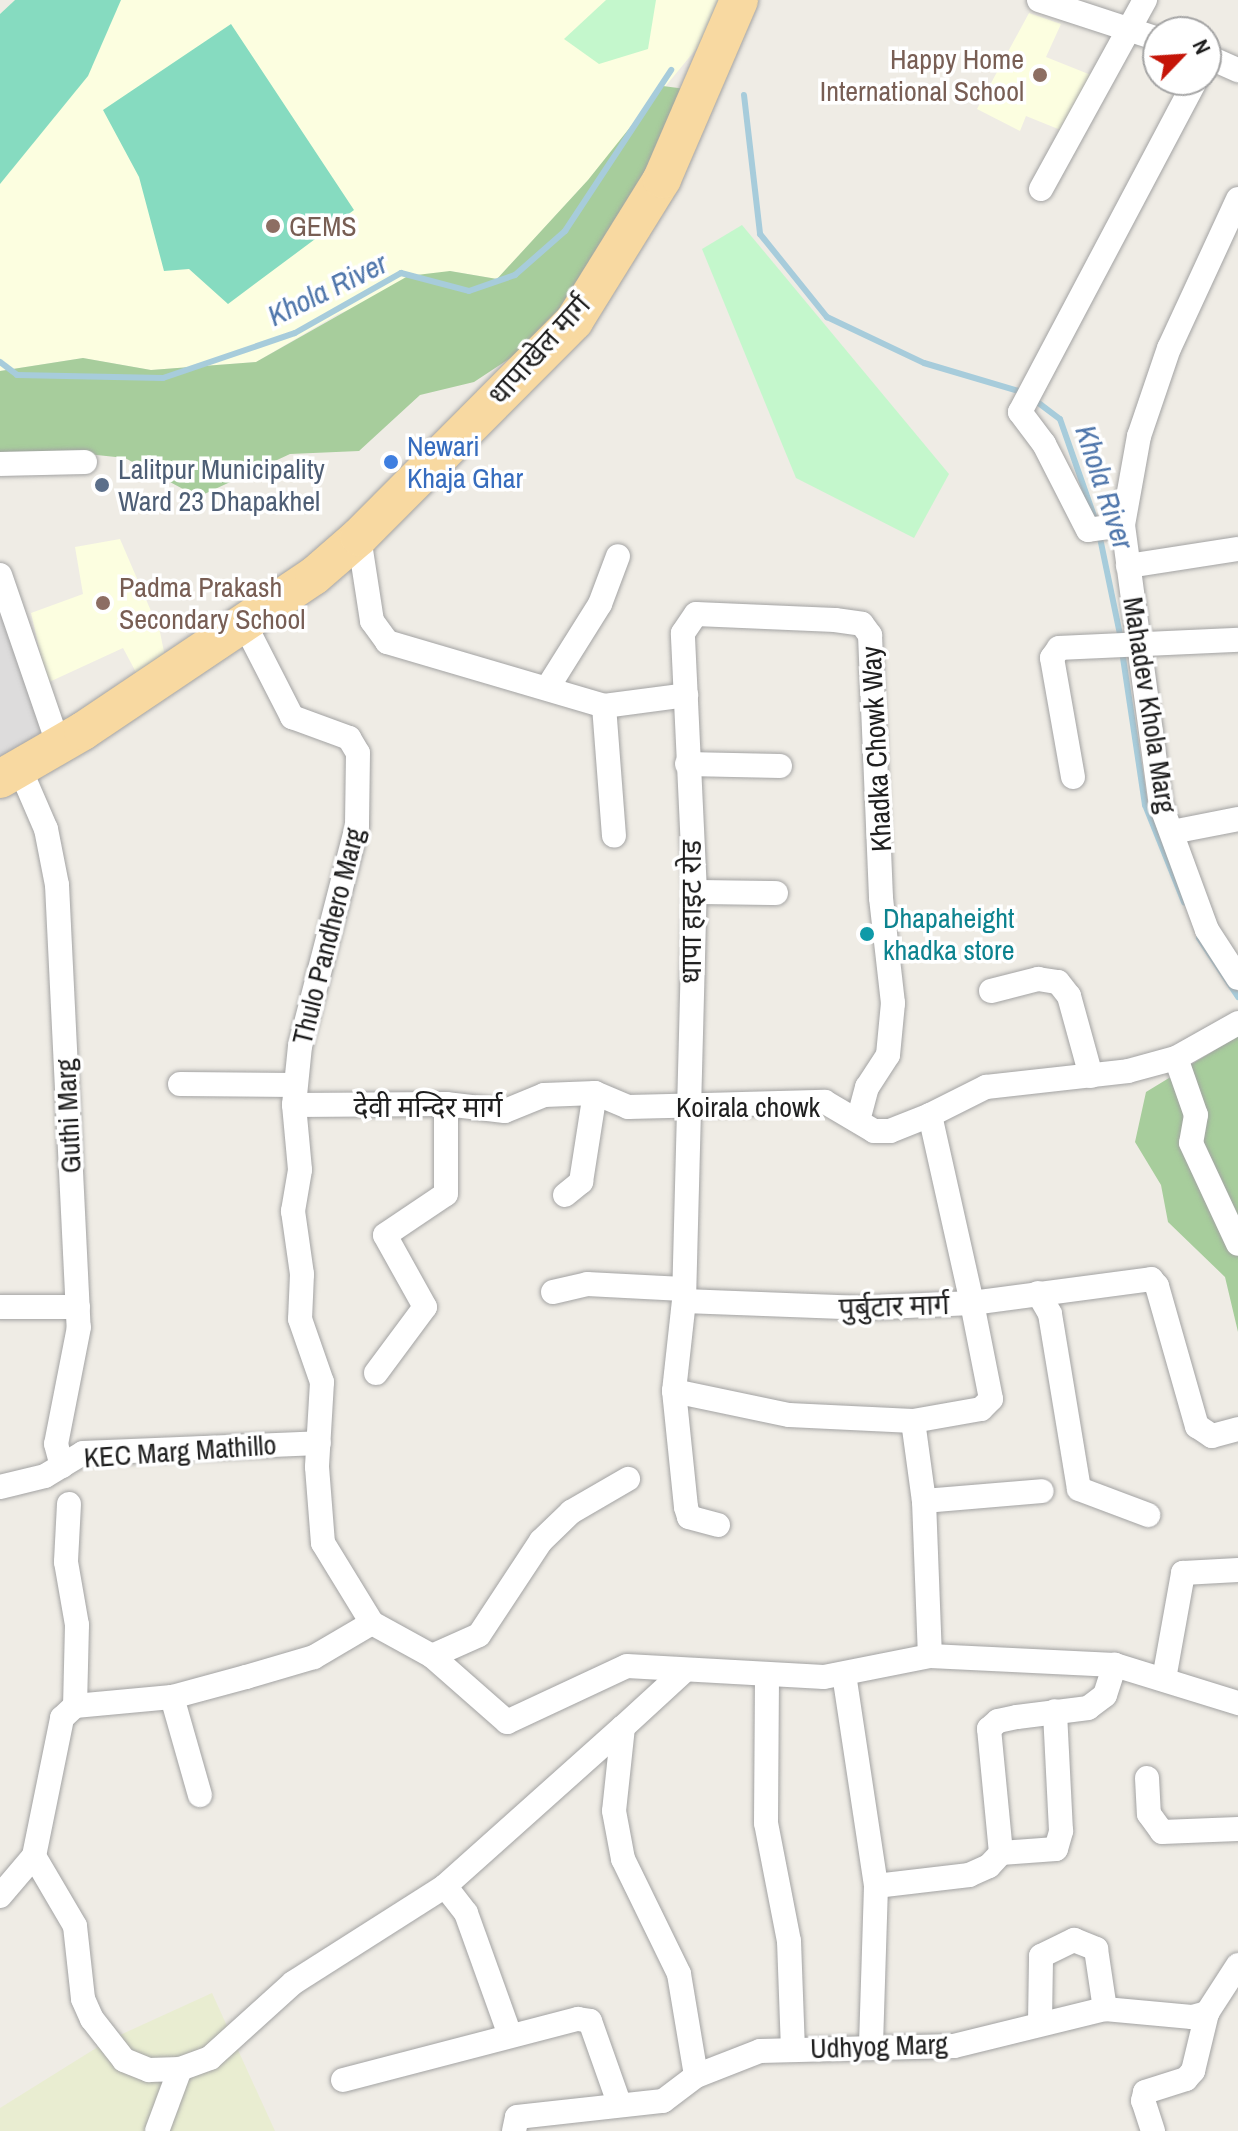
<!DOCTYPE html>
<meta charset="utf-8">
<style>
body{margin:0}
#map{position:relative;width:1238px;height:2131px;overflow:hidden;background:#efece5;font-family:"Archivo Narrow","Noto Sans Devanagari",sans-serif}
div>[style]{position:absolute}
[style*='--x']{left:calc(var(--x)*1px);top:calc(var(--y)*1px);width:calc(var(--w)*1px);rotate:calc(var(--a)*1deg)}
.residential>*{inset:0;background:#dddcdc}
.education>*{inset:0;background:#fcfee0}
.farmland>*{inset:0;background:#e9edd1}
.forest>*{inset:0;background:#a7cd9c}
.park>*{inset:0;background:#c4f7cc}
.pitch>*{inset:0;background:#86dbc0}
.stream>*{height:6px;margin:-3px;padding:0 3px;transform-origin:3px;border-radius:3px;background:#a7ccdb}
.roads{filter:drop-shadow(0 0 2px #a3a3a3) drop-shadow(0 0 2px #a3a3a3)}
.minor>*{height:24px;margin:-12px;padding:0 12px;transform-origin:12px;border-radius:12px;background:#fff}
.primary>*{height:38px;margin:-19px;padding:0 19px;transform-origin:19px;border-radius:19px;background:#f8d9a1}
.dots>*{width:22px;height:22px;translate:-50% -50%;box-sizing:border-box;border:4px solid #fff;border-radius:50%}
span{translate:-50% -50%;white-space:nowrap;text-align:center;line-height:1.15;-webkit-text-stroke:7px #fff;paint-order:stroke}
.education-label{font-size:28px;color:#785e54}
.right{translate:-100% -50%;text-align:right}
.left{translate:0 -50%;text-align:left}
.street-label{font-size:28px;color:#1f1f1f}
.shop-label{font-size:28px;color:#366cbe}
.service-label{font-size:28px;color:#4e5e75}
.culture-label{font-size:28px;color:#0d838f}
.water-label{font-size:30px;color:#4f76ab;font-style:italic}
.north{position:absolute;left:1142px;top:16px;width:80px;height:80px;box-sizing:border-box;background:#fff;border:2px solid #a5a5a5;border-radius:50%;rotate:65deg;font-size:22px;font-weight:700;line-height:32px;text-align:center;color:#1f1f1f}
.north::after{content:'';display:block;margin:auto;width:28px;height:36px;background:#c51508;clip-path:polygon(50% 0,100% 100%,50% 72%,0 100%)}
</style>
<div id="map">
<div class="residential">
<div style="clip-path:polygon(0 582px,47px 730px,0 769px)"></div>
</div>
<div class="education">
<div style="clip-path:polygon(15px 0,728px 0,716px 25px,588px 180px,497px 279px,450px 271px,338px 314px,256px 362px,151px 370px,83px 358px,0 371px,0 14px)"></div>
<div style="clip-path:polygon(1029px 13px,1061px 24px,1046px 57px,1101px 79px,1063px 131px,1026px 116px,1020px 131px,977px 109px)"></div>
<div style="clip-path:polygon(120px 539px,160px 632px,165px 657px,138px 676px,123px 648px,47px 683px,31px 613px,83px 594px,75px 547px)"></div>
</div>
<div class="farmland">
<div style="clip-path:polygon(212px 1993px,275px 2131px,0 2131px,0 2108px,109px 2040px)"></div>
</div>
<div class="forest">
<div style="clip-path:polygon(663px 86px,693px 90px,583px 278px,533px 343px,474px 382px,420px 395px,359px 451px,290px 454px,198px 497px,125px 458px,78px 453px,0 462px,0 371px,83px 358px,151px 370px,256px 362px,408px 276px,450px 271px,497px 279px,588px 180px)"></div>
<div style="clip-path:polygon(1238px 1036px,1238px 1332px,1225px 1277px,1168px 1222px,1161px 1185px,1135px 1142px,1146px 1092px)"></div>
</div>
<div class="park">
<div style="clip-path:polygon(606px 0,656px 0,648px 49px,599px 64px,564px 39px)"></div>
<div style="clip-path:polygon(742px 225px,949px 474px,914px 538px,796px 478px,702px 249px)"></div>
</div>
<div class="pitch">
<div style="clip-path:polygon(15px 0,121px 0,88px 76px,0 184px,0 14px)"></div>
<div style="clip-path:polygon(231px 24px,354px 210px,228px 304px,189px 269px,164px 271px,139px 177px,103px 110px)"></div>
</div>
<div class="stream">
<div style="--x:744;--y:95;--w:140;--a:83.4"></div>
<div style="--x:760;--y:234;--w:107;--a:51.1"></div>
<div style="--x:827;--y:317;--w:107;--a:25.4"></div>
<div style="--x:924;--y:363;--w:102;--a:16.5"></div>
<div style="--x:0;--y:362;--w:21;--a:37"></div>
<div style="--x:17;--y:375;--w:146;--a:1.2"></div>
<div style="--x:163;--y:378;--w:139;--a:-18.8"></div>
<div style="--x:295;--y:333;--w:122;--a:-29.5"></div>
<div style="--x:401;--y:273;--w:70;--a:14.8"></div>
<div style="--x:469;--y:291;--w:49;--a:-19.2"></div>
<div style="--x:515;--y:275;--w:67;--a:-41.3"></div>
<div style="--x:565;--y:231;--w:193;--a:-56.6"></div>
<div style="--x:1032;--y:398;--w:35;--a:37"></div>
<div style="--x:1060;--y:419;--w:109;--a:70.7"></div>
<div style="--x:1099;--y:533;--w:108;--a:78.3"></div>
<div style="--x:1122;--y:651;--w:156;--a:81.5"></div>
<div style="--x:1145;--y:805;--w:105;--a:68.1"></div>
<div style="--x:1199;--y:938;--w:71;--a:56.5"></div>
</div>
<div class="roads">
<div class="minor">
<div style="--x:1039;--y:0;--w:125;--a:18.1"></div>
<div style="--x:1206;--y:56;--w:35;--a:24"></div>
<div style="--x:1041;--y:189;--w:216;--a:-61.2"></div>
<div style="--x:1238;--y:199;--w:164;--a:114.8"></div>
<div style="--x:1169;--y:348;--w:93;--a:108.8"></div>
<div style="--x:1139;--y:436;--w:90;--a:100.2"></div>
<div style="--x:1123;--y:525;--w:283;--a:82.3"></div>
<div style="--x:1161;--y:805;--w:133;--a:69.8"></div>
<div style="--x:1207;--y:930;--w:57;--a:57.1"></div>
<div style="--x:0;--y:464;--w:85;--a:-1.3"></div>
<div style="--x:1123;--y:525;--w:35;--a:172"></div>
<div style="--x:1088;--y:530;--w:97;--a:-117.1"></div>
<div style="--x:1044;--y:444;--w:40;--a:-127"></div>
<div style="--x:1020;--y:412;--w:376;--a:-62.1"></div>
<div style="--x:359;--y:537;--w:85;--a:81.2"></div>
<div style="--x:372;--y:621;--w:26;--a:54"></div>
<div style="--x:387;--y:642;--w:226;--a:16.4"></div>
<div style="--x:604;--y:706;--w:83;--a:-7.6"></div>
<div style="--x:1128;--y:566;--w:111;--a:-8.8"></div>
<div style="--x:0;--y:575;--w:181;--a:71"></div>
<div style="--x:244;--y:623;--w:106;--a:62.9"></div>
<div style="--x:292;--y:717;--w:61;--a:20.2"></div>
<div style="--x:349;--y:738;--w:17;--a:59"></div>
<div style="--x:358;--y:753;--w:73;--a:90.8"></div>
<div style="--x:357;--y:826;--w:227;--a:104.5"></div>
<div style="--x:300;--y:1046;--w:59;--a:95.8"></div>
<div style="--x:294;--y:1105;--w:65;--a:84.7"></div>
<div style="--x:300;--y:1170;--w:42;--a:99.7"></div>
<div style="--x:293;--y:1211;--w:64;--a:81.9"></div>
<div style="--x:302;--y:1274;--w:45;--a:92.5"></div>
<div style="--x:300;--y:1319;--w:67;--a:70.8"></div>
<div style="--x:322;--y:1382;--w:85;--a:93.4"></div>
<div style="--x:317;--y:1467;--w:76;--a:85.5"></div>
<div style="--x:323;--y:1543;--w:94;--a:58.5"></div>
<div style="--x:372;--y:1623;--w:68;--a:28.8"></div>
<div style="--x:432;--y:1656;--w:100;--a:41.3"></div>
<div style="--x:507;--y:1722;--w:132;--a:-25"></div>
<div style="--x:627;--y:1666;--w:197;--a:3.2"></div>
<div style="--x:824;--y:1677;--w:108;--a:-11.2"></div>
<div style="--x:930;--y:1656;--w:185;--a:2.8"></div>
<div style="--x:1115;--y:1665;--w:129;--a:17.2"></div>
<div style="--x:548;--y:687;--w:98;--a:-57.9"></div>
<div style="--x:600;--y:604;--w:51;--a:-69.4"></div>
<div style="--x:604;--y:706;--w:130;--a:85.6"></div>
<div style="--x:687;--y:764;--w:93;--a:1.2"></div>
<div style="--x:20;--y:769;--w:65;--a:66.6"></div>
<div style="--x:46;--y:829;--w:57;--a:78.9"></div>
<div style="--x:57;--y:885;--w:443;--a:87.2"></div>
<div style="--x:79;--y:1327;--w:119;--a:101.1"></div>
<div style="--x:56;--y:1444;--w:23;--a:75"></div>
<div style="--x:1073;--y:777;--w:121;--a:-100"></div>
<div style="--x:1052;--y:658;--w:12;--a:-55"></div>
<div style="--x:1059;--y:648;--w:179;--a:-2.6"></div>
<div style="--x:1172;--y:832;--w:67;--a:-11.1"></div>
<div style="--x:695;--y:892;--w:81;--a:0.7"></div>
<div style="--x:991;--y:991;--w:49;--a:-14.3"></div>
<div style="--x:1038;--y:979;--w:20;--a:9"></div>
<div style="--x:1058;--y:982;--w:18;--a:52"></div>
<div style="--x:1069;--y:996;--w:83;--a:74.6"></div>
<div style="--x:1176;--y:1058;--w:60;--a:70.7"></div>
<div style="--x:1196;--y:1115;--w:28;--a:100"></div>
<div style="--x:1191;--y:1143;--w:111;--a:65"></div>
<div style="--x:180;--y:1084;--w:115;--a:0.5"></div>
<div style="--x:294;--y:1105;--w:152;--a:-0.4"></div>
<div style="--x:446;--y:1104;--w:59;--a:6.8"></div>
<div style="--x:505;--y:1111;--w:42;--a:-22.3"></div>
<div style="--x:544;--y:1095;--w:51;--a:-2.2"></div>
<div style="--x:595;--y:1093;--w:36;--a:23"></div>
<div style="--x:628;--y:1107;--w:197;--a:-1.5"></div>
<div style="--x:825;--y:1102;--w:57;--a:30.6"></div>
<div style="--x:874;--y:1131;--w:16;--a:0"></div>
<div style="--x:890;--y:1131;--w:43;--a:-21.8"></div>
<div style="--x:930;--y:1115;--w:193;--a:77.4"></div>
<div style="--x:972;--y:1303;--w:181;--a:-7.6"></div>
<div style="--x:1151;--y:1279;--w:9;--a:49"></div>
<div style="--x:1157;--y:1286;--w:146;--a:74.1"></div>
<div style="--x:1197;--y:1426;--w:18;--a:34"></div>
<div style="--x:1212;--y:1436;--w:27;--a:-15"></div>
<div style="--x:930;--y:1115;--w:63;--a:-26.6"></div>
<div style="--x:986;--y:1087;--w:143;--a:-6.4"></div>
<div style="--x:1128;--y:1071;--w:50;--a:-15.2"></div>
<div style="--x:1176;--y:1058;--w:71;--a:-29.4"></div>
<div style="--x:565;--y:1195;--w:21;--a:-39"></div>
<div style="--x:581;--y:1182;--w:90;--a:-81.1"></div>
<div style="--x:553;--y:1292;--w:35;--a:-13"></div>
<div style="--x:587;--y:1284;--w:96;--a:3"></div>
<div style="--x:1038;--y:1293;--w:24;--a:60"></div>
<div style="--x:1050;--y:1314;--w:177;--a:80.6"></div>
<div style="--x:1079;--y:1489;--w:74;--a:20.6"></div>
<div style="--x:684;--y:1301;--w:179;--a:2.2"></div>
<div style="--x:863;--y:1308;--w:109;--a:-2.6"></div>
<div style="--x:972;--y:1303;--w:98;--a:78.8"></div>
<div style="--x:991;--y:1399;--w:14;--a:135"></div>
<div style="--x:981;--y:1409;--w:69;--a:170"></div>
<div style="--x:0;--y:1307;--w:78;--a:0"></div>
<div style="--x:376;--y:1373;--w:82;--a:-53.4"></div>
<div style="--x:425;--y:1307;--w:82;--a:-119.1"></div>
<div style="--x:385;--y:1235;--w:73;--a:-33.9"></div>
<div style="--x:446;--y:1194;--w:90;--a:-90"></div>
<div style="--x:674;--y:1391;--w:117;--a:11.8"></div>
<div style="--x:789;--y:1415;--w:124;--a:2.8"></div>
<div style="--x:913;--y:1421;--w:81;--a:82.2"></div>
<div style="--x:924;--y:1501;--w:155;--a:87.8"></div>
<div style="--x:0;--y:1487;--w:46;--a:-13.7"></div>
<div style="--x:45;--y:1476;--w:44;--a:-31.2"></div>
<div style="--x:83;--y:1453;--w:236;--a:-2.4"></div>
<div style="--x:924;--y:1501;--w:118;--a:-4.8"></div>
<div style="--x:69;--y:1504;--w:58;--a:93"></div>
<div style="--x:66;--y:1562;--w:64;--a:80.1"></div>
<div style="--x:77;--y:1625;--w:81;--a:91.4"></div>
<div style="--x:718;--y:1525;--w:30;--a:-165"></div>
<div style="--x:689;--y:1517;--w:10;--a:-107"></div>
<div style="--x:686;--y:1507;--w:117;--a:-95.9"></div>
<div style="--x:674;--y:1391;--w:91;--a:-83.7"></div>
<div style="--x:684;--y:1301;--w:409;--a:-88.5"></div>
<div style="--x:695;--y:892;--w:259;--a:-92.7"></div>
<div style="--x:683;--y:633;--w:23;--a:-56"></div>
<div style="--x:696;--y:614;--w:139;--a:2.5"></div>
<div style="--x:835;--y:620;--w:27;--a:8"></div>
<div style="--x:862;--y:624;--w:14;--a:54"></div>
<div style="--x:870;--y:635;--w:263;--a:87.6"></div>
<div style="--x:881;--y:898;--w:106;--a:83.5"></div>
<div style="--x:893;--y:1003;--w:52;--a:95.5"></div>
<div style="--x:888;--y:1055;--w:38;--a:123"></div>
<div style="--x:867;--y:1087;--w:35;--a:105"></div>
<div style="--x:432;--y:1656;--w:51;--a:-24.1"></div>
<div style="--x:479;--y:1635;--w:113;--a:-56.6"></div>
<div style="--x:541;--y:1541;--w:42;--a:-44"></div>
<div style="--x:571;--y:1512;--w:66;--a:-30.1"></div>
<div style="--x:682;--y:1673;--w:80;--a:137.5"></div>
<div style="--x:623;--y:1727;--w:84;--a:96.1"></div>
<div style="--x:614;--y:1811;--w:49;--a:79.4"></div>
<div style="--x:623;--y:1859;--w:128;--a:64"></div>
<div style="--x:679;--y:1974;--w:103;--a:80.5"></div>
<div style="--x:844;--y:1674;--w:214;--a:81.4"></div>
<div style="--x:876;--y:1886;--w:161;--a:91.8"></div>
<div style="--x:767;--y:1678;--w:145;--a:90.4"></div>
<div style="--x:766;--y:1823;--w:120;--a:79"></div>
<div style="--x:789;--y:1941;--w:108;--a:87.9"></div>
<div style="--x:1164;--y:1679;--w:108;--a:-79.8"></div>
<div style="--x:1183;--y:1573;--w:55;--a:-3.1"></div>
<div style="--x:172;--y:1697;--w:102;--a:74.1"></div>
<div style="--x:1147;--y:1778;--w:36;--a:87"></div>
<div style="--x:1149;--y:1814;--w:22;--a:54"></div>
<div style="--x:1162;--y:1832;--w:76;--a:-2.3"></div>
<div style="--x:1001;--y:1853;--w:125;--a:-95.5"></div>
<div style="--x:989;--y:1729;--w:12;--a:-42"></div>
<div style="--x:998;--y:1721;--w:19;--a:-12"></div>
<div style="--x:1017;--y:1717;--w:72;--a:-7.2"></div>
<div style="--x:1088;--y:1708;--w:21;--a:-37"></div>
<div style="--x:1105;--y:1695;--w:32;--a:-72"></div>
<div style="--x:34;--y:1856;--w:81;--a:59.6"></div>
<div style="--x:75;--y:1926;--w:73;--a:83.7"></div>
<div style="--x:83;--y:1999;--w:22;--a:66"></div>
<div style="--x:92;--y:2019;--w:52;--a:52"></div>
<div style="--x:124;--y:2060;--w:27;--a:22"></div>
<div style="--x:149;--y:2070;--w:31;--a:-2"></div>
<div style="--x:180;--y:2069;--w:32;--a:-20"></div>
<div style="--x:210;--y:2058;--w:112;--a:-42.1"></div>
<div style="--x:293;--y:1983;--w:180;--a:-32.5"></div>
<div style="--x:445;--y:1886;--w:239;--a:-41.8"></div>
<div style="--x:445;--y:1886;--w:34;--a:52"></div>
<div style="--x:466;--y:1913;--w:130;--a:70.2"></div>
<div style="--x:876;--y:1886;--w:94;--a:-6.7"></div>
<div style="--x:969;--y:1875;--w:22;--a:-24"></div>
<div style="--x:989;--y:1866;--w:18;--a:-47"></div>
<div style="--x:1001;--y:1853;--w:55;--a:-4.2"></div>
<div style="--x:1056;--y:1849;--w:19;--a:-74"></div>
<div style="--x:1061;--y:1831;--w:120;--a:-92.9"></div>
<div style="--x:0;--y:1896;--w:52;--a:-49.6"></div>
<div style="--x:34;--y:1856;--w:141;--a:-78.5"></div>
<div style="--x:62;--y:1718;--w:18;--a:-43"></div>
<div style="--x:75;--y:1706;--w:97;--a:-5.3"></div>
<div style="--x:172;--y:1697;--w:77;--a:-15.1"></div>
<div style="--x:246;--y:1677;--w:71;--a:-16.4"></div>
<div style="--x:314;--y:1657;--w:67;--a:-30.4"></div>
<div style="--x:1040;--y:2023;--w:67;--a:-89.1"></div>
<div style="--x:1041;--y:1956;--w:37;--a:-26"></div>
<div style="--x:1074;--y:1940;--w:24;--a:22"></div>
<div style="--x:1096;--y:1949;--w:61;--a:81.5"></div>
<div style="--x:343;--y:2080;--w:243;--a:-14.6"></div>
<div style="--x:578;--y:2019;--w:12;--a:9"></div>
<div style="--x:590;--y:2021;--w:87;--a:70.5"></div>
<div style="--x:157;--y:2131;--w:66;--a:-69.6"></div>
<div style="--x:514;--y:2131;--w:14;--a:-78"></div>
<div style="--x:517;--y:2117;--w:147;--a:-6.3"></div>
<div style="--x:663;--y:2101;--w:41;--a:-37.1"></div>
<div style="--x:696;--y:2076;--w:69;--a:-21.3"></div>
<div style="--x:760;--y:2051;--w:194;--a:-1.5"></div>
<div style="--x:954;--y:2046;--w:155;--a:-13.8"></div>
<div style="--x:1105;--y:2009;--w:87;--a:5.3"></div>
<div style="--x:1192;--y:2017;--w:16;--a:-15"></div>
<div style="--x:1207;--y:2013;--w:57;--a:-57.1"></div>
<div style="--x:1153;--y:2131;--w:32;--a:-108"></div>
<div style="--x:1143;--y:2101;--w:9;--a:-77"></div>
<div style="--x:1145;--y:2092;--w:43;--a:-17.6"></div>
<div style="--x:1186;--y:2079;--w:11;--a:-49"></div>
<div style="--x:1193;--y:2071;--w:60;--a:-76.4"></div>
</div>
<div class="primary">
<div style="--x:0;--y:779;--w:96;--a:-30"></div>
<div style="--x:83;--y:731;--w:278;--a:-33.9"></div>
<div style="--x:314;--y:576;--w:60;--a:-40.9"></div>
<div style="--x:359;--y:537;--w:305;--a:-45.1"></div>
<div style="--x:574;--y:321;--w:167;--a:-58.2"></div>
<div style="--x:662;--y:179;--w:195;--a:-66.7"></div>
</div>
</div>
<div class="dots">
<div style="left:1040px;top:75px;background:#8d6e63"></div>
<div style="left:273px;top:226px;background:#8d6e63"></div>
<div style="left:391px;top:462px;background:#3f7fe0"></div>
<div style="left:102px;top:485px;background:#5c6f8a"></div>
<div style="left:103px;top:603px;background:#8d6e63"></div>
<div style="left:867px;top:934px;background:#0f9aa8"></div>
</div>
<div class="education-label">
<span class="right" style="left:1024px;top:75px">Happy Home<br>International School</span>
<span class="left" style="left:289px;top:226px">GEMS</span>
<span class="left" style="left:119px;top:603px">Padma Prakash<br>Secondary School</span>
</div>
<div class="street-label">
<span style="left:539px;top:350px;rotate:-48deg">धापाखेल मार्ग</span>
<span style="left:1150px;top:705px;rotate:81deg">Mahadev Khola Marg</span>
<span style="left:876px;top:749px;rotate:-93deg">Khadka Chowk Way</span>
<span style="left:691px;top:912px;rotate:-90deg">धापा हाइट रोड</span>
<span style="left:328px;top:936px;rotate:-76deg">Thulo Pandhero Marg</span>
<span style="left:428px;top:1107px">देवी मन्दिर मार्ग</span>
<span style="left:748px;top:1107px">Koirala chowk</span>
<span style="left:68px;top:1116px;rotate:-93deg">Guthi Marg</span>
<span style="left:894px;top:1306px;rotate:-2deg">पुर्बुटार मार्ग</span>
<span style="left:180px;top:1451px;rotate:-4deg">KEC Marg Mathillo</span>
<span style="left:879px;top:2046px;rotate:-2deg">Udhyog Marg</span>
</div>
<div class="shop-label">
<span class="left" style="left:407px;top:462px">Newari<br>Khaja Ghar</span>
</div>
<div class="service-label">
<span class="left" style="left:118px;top:485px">Lalitpur Municipality<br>Ward 23 Dhapakhel</span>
</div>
<div class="culture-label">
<span class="left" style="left:883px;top:934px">Dhapaheight<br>khadka store</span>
</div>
<div class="water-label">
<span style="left:327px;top:289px;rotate:-26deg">Khola River</span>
<span style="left:1105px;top:487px;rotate:72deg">Khola River</span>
</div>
<div class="north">N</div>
</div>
